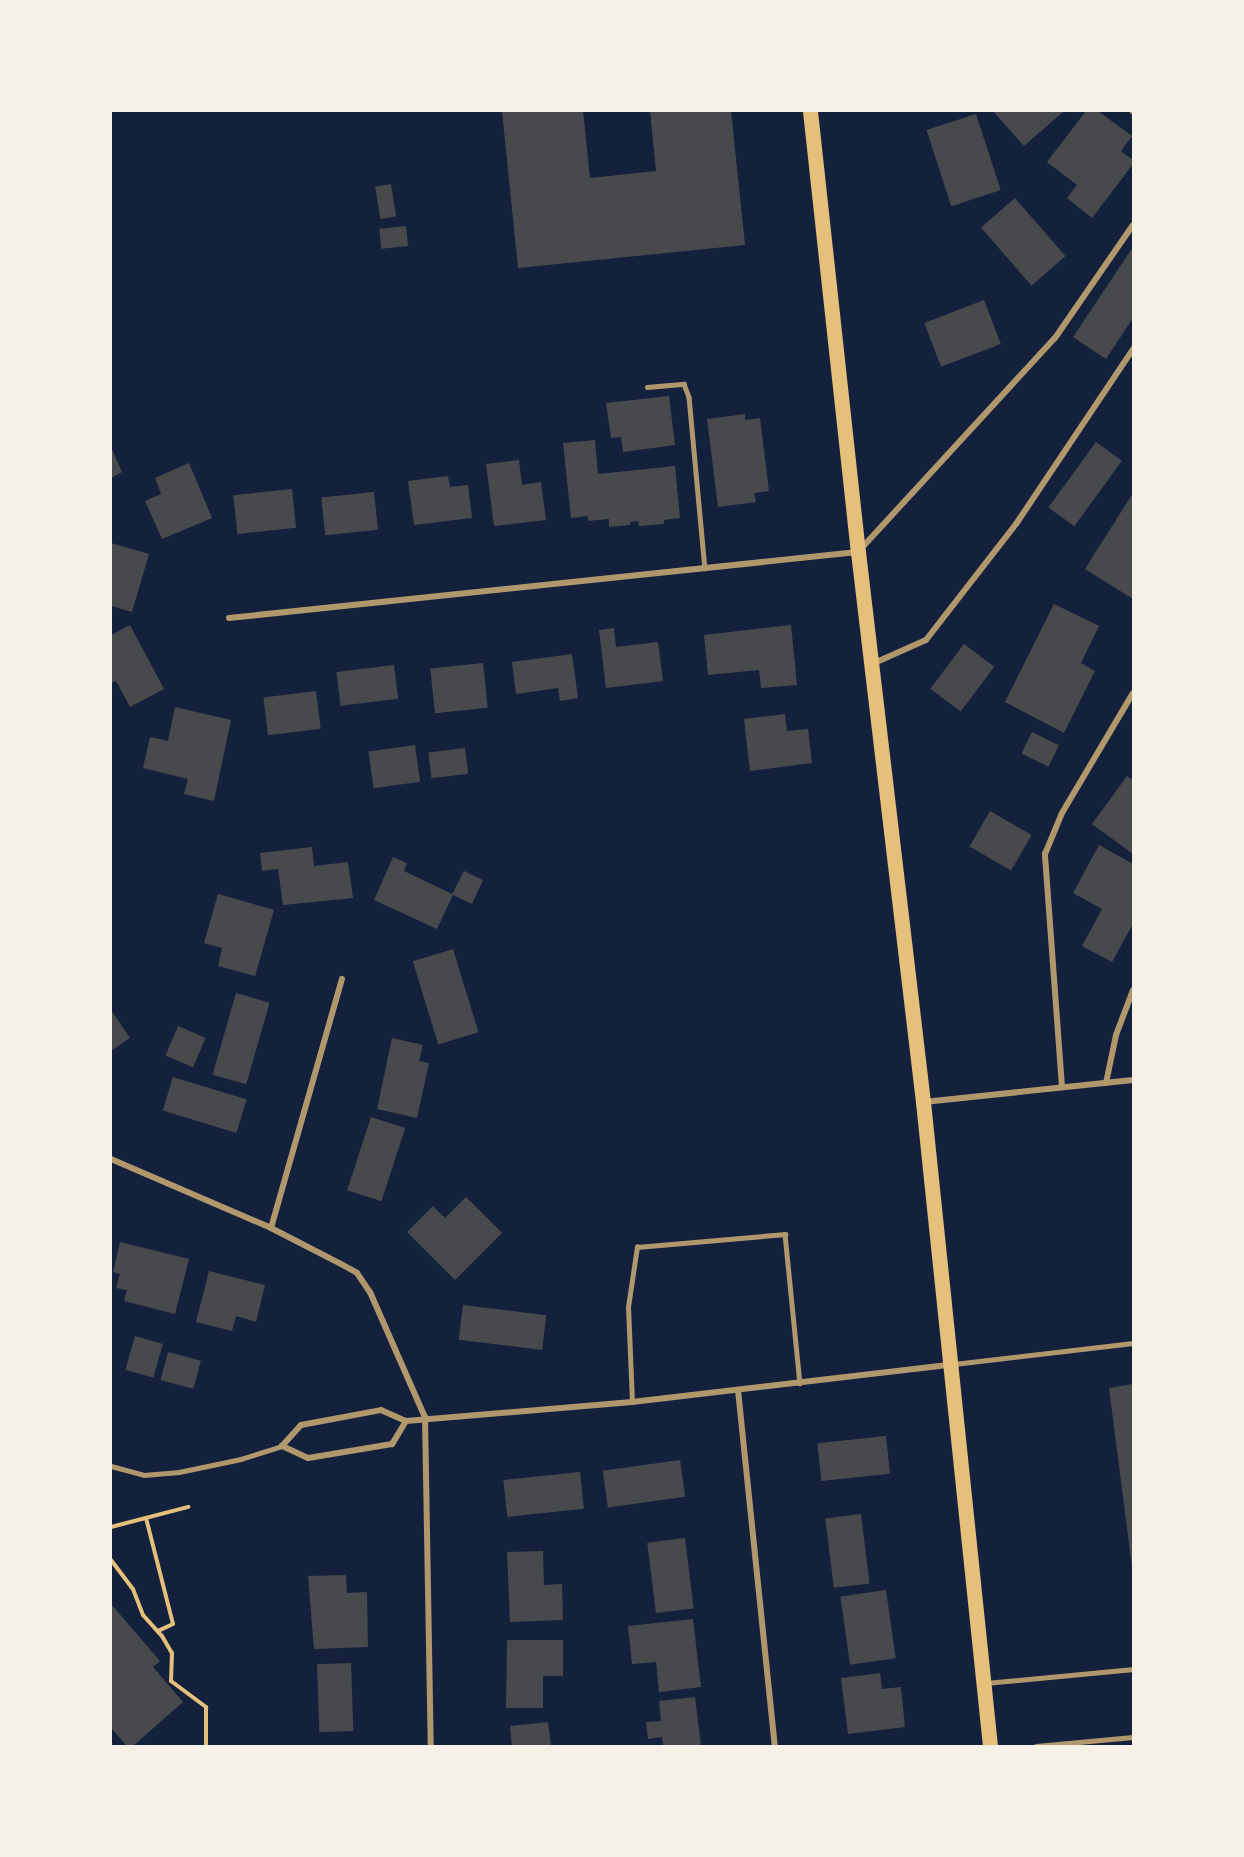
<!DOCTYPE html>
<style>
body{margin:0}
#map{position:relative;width:1244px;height:1857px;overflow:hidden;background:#14213d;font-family:"Times New Roman",serif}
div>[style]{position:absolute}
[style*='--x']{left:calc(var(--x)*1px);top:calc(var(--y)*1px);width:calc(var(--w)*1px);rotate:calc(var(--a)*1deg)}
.building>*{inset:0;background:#48494c;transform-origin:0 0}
.path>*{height:4px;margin:-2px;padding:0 2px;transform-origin:2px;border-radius:2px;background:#e5c07b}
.service>*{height:4.5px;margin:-2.25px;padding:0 2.25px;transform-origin:2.25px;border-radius:2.25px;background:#b1986c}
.minor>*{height:6px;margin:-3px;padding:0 3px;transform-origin:3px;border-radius:3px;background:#b1986c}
.primary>*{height:15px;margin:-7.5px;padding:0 7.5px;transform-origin:7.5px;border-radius:7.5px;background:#e5c07b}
span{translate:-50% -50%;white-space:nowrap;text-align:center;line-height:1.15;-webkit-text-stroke:6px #f6f1e7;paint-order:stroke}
.frame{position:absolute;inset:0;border:112px solid #f6f1e7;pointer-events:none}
</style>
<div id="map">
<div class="building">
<div style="clip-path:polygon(502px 111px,583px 111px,590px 178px,656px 171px,650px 111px,731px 111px,745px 245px,518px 268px)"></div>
<div style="clip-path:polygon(993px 111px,1064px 111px,1024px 146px)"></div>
<div style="clip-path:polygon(1086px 111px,1098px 111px,1132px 136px,1121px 151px,1133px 160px,1133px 164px,1092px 218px,1067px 198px,1077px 185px,1047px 162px)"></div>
<div style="left:976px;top:114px;width:80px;height:52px;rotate:72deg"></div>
<div style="left:391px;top:184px;width:33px;height:16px;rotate:81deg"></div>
<div style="left:1015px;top:198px;width:77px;height:45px;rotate:49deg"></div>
<div style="left:406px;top:226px;width:20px;height:27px;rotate:84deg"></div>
<div style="clip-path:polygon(1133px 247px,1133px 318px,1106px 359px,1073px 337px)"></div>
<div style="left:984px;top:300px;width:47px;height:64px;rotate:69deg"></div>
<div style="clip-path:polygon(669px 396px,675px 445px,623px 452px,621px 437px,611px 438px,606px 403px)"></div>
<div style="clip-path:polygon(745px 414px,745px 420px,760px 418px,769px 491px,754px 493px,756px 502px,718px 507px,707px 419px)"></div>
<div style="clip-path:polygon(595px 440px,598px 474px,675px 466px,680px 518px,664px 520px,664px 524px,639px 526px,638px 521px,630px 522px,630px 525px,609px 527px,609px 519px,588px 521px,588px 516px,571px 518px,563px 443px)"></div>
<div style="left:1096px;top:442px;width:32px;height:81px;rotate:36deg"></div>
<div style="clip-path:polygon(111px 447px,122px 472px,111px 478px)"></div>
<div style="clip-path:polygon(519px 460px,522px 485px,541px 482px,546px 520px,494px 526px,486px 464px)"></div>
<div style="clip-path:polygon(189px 463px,212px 518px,162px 539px,145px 501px,161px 494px,155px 478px)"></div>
<div style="clip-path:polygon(448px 476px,450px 487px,468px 485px,472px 518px,414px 525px,408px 481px)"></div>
<div style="left:292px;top:489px;width:39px;height:59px;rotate:84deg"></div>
<div style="left:374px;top:492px;width:38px;height:53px;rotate:84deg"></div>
<div style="clip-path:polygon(1133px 493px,1133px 599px,1085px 569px)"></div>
<div style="clip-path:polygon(111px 543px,149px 554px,132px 612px,111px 606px)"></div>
<div style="clip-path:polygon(1054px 604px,1099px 626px,1081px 663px,1095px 671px,1064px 733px,1005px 702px)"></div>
<div style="clip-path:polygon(130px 625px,164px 689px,130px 707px,116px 681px,111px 683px,111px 635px)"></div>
<div style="clip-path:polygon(791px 625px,797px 685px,761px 688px,759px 670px,708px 675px,704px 635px)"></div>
<div style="clip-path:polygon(614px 628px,616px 647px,658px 642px,663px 681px,606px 688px,599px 630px)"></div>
<div style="left:964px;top:644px;width:38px;height:56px;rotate:37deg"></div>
<div style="clip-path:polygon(572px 654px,578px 698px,560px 701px,558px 688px,516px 694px,512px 662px)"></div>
<div style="left:483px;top:663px;width:45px;height:53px;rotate:84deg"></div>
<div style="left:394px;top:665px;width:34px;height:58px;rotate:83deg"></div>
<div style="left:316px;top:691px;width:38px;height:53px;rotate:83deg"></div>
<div style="clip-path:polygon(175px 707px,231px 720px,214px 801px,184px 794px,188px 779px,143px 768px,150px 737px,168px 741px)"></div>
<div style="clip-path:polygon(785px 714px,787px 731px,808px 729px,812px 763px,750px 771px,744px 719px)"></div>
<div style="left:1032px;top:732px;width:30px;height:24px;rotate:26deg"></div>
<div style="left:415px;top:745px;width:37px;height:47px;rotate:82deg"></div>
<div style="left:465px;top:748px;width:26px;height:37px;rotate:83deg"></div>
<div style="clip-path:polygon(1127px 776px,1133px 780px,1133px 854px,1092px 824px)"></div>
<div style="left:990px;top:811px;width:48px;height:41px;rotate:30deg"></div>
<div style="clip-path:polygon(1099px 845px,1133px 864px,1133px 924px,1112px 962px,1082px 946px,1102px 909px,1073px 893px)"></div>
<div style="clip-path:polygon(312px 847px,314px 866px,348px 862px,353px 898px,283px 905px,278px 869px,262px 871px,260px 853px)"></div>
<div style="clip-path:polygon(393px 857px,407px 863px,404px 871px,452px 894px,464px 871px,483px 880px,472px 904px,453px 895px,437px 929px,374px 900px)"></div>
<div style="clip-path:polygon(218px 894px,274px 910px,255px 976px,218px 966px,222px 948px,204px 943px)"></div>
<div style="left:453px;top:949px;width:87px;height:42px;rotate:73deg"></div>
<div style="left:236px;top:993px;width:35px;height:85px;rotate:16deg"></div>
<div style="clip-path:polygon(111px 1010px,130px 1038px,111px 1051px)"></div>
<div style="left:178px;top:1026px;width:30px;height:32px;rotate:23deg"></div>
<div style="clip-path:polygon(392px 1038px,423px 1045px,419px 1061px,429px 1063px,417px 1118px,377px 1109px)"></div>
<div style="left:173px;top:1077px;width:77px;height:35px;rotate:17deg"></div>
<div style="left:371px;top:1117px;width:36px;height:77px;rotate:18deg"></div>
<div style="clip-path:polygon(466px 1197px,502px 1233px,455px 1280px,407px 1232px,433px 1206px,445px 1218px)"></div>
<div style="clip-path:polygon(120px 1242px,189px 1259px,175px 1314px,124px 1301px,127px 1290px,116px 1288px,120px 1274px,113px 1272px)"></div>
<div style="clip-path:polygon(209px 1271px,265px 1285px,256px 1322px,236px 1316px,232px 1331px,196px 1322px)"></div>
<div style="left:463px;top:1305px;width:84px;height:35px;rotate:7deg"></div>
<div style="left:135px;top:1336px;width:29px;height:35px;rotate:16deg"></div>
<div style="left:168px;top:1352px;width:34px;height:29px;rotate:15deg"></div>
<div style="clip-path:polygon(1133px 1384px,1133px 1567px,1132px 1567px,1109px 1388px)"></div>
<div style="left:886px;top:1436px;width:38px;height:69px;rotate:84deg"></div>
<div style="left:680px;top:1460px;width:37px;height:78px;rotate:82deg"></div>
<div style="left:580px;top:1472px;width:37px;height:77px;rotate:84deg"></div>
<div style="left:861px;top:1514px;width:70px;height:36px;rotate:83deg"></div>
<div style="left:685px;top:1538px;width:71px;height:38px;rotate:83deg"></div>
<div style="clip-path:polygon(543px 1551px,544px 1585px,562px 1584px,563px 1620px,510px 1622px,507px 1552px)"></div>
<div style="clip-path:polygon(346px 1575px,347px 1593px,367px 1592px,368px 1647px,314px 1649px,308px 1576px)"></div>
<div style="left:886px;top:1590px;width:69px;height:46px;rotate:82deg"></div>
<div style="clip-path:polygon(111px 1604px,160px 1661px,153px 1667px,183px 1702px,133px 1746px,127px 1746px,111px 1728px)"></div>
<div style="clip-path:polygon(693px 1619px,701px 1687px,659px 1692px,656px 1662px,632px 1664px,628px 1626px)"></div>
<div style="clip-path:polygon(507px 1640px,563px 1640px,563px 1676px,543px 1676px,543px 1708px,506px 1708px)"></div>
<div style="left:351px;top:1663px;width:68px;height:34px;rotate:88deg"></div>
<div style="clip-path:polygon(880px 1673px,882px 1689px,901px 1687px,905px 1727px,848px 1734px,841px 1678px)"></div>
<div style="clip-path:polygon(695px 1697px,701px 1746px,663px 1746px,662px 1737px,648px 1739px,646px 1722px,661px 1721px,659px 1701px)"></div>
<div style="clip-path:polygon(548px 1722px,551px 1746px,512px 1746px,510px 1726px)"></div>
</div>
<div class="path">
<div style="--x:146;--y:1518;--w:109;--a:75.7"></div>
<div style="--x:173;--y:1624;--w:17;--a:155"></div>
<div style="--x:111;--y:1527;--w:80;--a:-14.6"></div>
<div style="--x:111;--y:1560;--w:36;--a:53"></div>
<div style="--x:133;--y:1589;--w:28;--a:69"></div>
<div style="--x:143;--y:1615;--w:28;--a:48"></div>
<div style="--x:162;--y:1636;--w:20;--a:60"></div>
<div style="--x:172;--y:1653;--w:28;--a:92"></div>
<div style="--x:171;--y:1681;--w:44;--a:36.6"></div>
<div style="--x:206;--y:1707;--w:39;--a:90"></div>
</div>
<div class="service">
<div style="--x:1132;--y:111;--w:1;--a:45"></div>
<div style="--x:647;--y:387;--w:37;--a:-5"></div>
<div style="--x:684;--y:384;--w:14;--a:69"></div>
<div style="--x:689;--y:397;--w:172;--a:84.7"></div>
<div style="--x:954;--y:1364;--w:180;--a:-6.7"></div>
<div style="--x:632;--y:1402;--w:95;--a:-92.4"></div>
<div style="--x:628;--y:1307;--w:61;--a:-81.5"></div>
<div style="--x:637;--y:1247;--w:149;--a:-5"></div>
<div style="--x:785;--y:1234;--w:150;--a:84.3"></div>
<div style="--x:111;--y:1466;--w:34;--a:15"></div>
<div style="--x:144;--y:1475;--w:35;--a:-5"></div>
<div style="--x:179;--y:1472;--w:63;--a:-11.8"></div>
<div style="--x:241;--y:1459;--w:43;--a:-17.6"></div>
<div style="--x:986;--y:1683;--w:148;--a:-5.4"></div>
<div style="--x:1036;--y:1746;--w:97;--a:-5.3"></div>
</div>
<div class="minor">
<div style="--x:229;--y:618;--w:632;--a:-5.99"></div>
<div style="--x:858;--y:552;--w:291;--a:-47.4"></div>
<div style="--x:1055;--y:338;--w:137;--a:-55.4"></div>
<div style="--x:872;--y:664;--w:59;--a:-24"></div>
<div style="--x:926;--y:640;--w:147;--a:-52.2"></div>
<div style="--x:1016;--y:524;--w:211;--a:-56.2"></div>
<div style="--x:1106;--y:1083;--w:49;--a:-78.2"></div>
<div style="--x:1116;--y:1035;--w:48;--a:-69.3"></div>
<div style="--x:1062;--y:1087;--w:234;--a:-94.2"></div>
<div style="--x:1045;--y:854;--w:44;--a:-67.5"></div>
<div style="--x:1062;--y:813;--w:139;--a:-59.4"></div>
<div style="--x:924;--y:1102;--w:210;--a:-6"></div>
<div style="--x:111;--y:1159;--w:174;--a:23.3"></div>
<div style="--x:271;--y:1228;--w:79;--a:27.2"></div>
<div style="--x:341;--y:1264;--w:18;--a:29"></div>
<div style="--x:357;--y:1273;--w:23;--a:56"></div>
<div style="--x:370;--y:1292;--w:137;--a:66.3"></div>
<div style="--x:425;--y:1417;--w:329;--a:89"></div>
<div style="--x:271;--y:1228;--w:259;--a:-74.1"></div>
<div style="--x:738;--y:1390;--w:358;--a:84.1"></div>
<div style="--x:381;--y:1410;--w:27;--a:24"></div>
<div style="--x:406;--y:1421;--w:27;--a:121"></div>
<div style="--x:392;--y:1444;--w:85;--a:170.5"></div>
<div style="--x:308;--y:1458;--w:29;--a:-155"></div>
<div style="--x:282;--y:1446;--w:28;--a:-48"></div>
<div style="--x:301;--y:1425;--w:81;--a:-10.6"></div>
<div style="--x:406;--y:1421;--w:227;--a:-4.8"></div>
<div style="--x:632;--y:1402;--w:318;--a:-6.7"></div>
</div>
<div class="primary">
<div style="--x:810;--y:111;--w:444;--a:83.8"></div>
<div style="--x:858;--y:552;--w:554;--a:83.26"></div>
<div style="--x:923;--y:1102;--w:647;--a:84.06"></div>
</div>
<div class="frame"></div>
</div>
